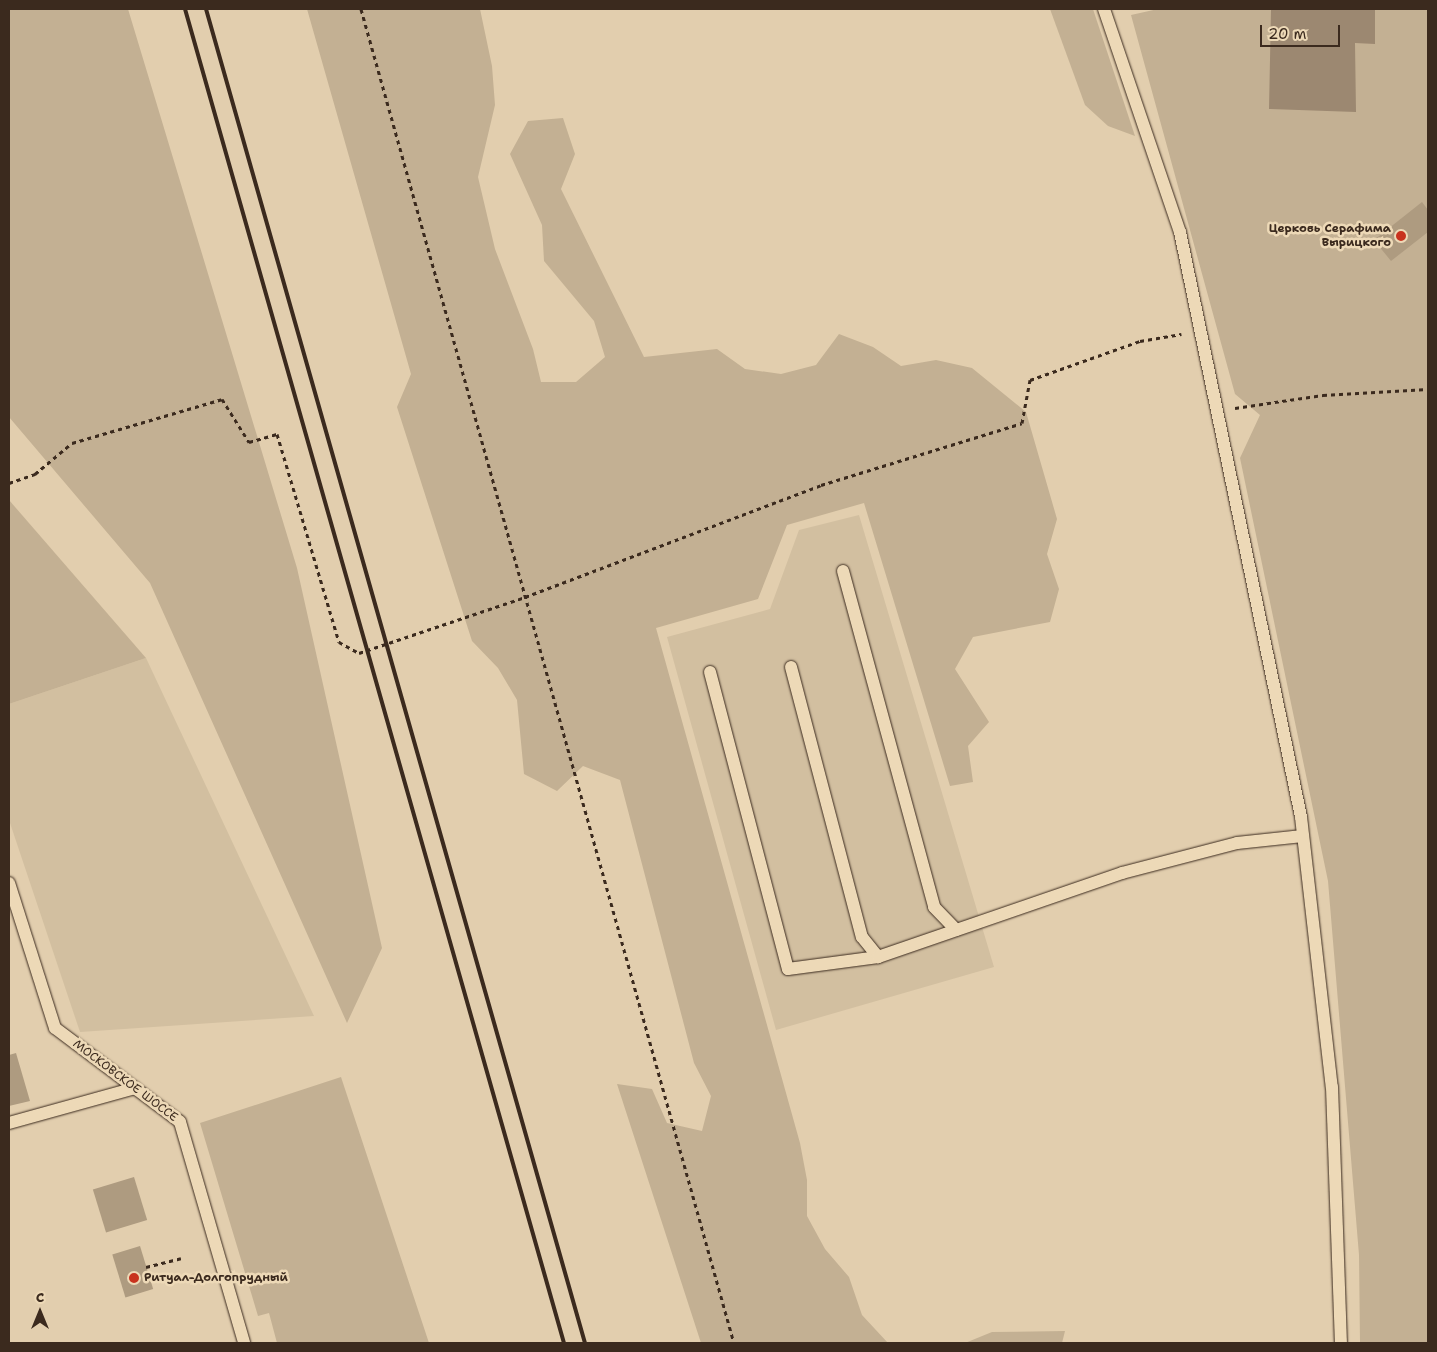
<!DOCTYPE html>
<meta charset="utf-8">
<style>
body{margin:0}
#map{position:relative;width:1437px;height:1352px;overflow:hidden;background:#e2ceae;font-family:"Shantell Sans",sans-serif}
div>[style]{position:absolute}
[style*='--x']{left:calc(var(--x)*1px);top:calc(var(--y)*1px);width:calc(var(--w)*1px);rotate:calc(var(--a)*1deg)}
.built>*{inset:0;background:#d2bfa0}
.green>*{inset:0;background:#c3b093}
.water>*{inset:0;background:#9c8871}
.building>*{inset:0;background:#ae9b80;transform-origin:0 0}
.path>*{height:3px;margin-top:-1.5px;transform-origin:0;background:repeating-linear-gradient(90deg,#3b2a1e 0 4px,transparent 0 8px)}
.roads{filter:drop-shadow(0 0 1px #3b2a1e) drop-shadow(0 0 1px #3b2a1e)}
.lane>*{height:12px;margin:-6px;padding:0 6px;transform-origin:6px;border-radius:6px;background:#edd9b7}
.rail>*{height:4px;margin:-2px;padding:0 2px;transform-origin:2px;border-radius:2px;background:#3b2a1e}
.dots>*{width:14px;height:14px;translate:-50% -50%;box-sizing:border-box;border:2px solid #edd9b7;border-radius:50%}
span{translate:-50% -50%;white-space:nowrap;text-align:center;line-height:1.15;-webkit-text-stroke:5px #edd9b7;paint-order:stroke}
.poi-label{font-size:12px;color:#3b2a1e;font-weight:700}
.right{translate:-100% -50%;text-align:right}
.left{translate:0 -50%;text-align:left}
.street-label{font-size:12px;color:#3b2a1e}
.frame{position:absolute;inset:0;border:10px solid #3b2a1e;pointer-events:none}
.north{position:absolute;left:15px;top:1287px;width:50px;height:50px;-webkit-text-stroke:4px #edd9b7;paint-order:stroke;rotate:0deg;font-size:14px;font-weight:700;line-height:20px;text-align:center;color:#3b2a1e}
.north::after{content:'';display:block;margin:auto;width:18px;height:22px;background:#3b2a1e;clip-path:polygon(50% 0,100% 100%,50% 72%,0 100%)}
.scale{position:absolute;left:1260px;top:25px;width:80px;height:22px;box-sizing:border-box;border:2px solid #3b2a1e;border-top:0;padding-left:6px;font-size:15px;line-height:18px;white-space:nowrap;color:#3b2a1e;-webkit-text-stroke:4px #edd9b7;paint-order:stroke}
</style>
<div id="map">
<div class="built">
<div style="clip-path:polygon(859px 515px,994px 967px,776px 1030px,667px 637px,770px 609px,799px 530px)"></div>
<div style="clip-path:polygon(146px 658px,314px 1016px,80px 1032px,9px 820px,9px 704px)"></div>
</div>
<div class="green">
<div style="clip-path:polygon(9px 9px,128px 9px,297px 568px,382px 948px,347px 1023px,150px 583px,9px 417px)"></div>
<div style="clip-path:polygon(307px 9px,480px 9px,492px 66px,495px 105px,478px 177px,495px 249px,533px 349px,541px 382px,576px 382px,605px 357px,594px 321px,544px 261px,542px 225px,510px 154px,528px 121px,563px 118px,575px 154px,561px 189px,644px 357px,717px 349px,745px 369px,781px 374px,816px 365px,839px 334px,873px 347px,901px 366px,936px 360px,972px 368px,1026px 412px,1057px 519px,1047px 554px,1059px 589px,1050px 622px,973px 637px,955px 669px,989px 722px,968px 746px,973px 782px,950px 786px,864px 503px,787px 525px,758px 599px,656px 628px,800px 1143px,807px 1180px,807px 1216px,825px 1249px,849px 1277px,862px 1315px,888px 1343px,701px 1343px,617px 1084px,652px 1089px,667px 1123px,702px 1131px,711px 1096px,694px 1063px,620px 780px,583px 766px,557px 791px,524px 774px,517px 700px,498px 668px,472px 641px,397px 407px,411px 374px)"></div>
<div style="clip-path:polygon(1050px 9px,1093px 9px,1135px 136px,1108px 126px,1085px 105px)"></div>
<div style="clip-path:polygon(1158px 9px,1428px 9px,1428px 1343px,1360px 1343px,1359px 1255px,1328px 881px,1240px 458px,1260px 415px,1235px 394px,1131px 15px)"></div>
<div style="clip-path:polygon(9px 500px,146px 658px,9px 704px)"></div>
<div style="clip-path:polygon(341px 1077px,429px 1343px,277px 1343px,269px 1313px,258px 1316px,200px 1123px)"></div>
<div style="clip-path:polygon(1065px 1331px,1062px 1343px,965px 1343px,992px 1332px)"></div>
</div>
<div class="water">
<div style="clip-path:polygon(1271px 9px,1375px 9px,1375px 44px,1355px 43px,1356px 112px,1269px 109px)"></div>
</div>
<div class="building">
<div style="clip-path:polygon(1422px 202px,1428px 210px,1428px 232px,1391px 261px,1374px 240px)"></div>
<div style="clip-path:polygon(16px 1053px,30px 1101px,9px 1106px,9px 1055px)"></div>
<div style="left:134px;top:1177px;width:45px;height:43px;rotate:73deg"></div>
<div style="left:140px;top:1246px;width:45px;height:29px;rotate:73deg"></div>
</div>
<div class="path">
<div style="--x:361;--y:9;--w:1385;--a:74.38"></div>
<div style="--x:1235;--y:408;--w:89;--a:-8.4"></div>
<div style="--x:1323;--y:395;--w:105;--a:-3.3"></div>
<div style="--x:9;--y:483;--w:28;--a:-19"></div>
<div style="--x:35;--y:474;--w:48;--a:-40"></div>
<div style="--x:72;--y:443;--w:156;--a:-16.3"></div>
<div style="--x:222;--y:399;--w:51;--a:57.9"></div>
<div style="--x:249;--y:442;--w:29;--a:-16"></div>
<div style="--x:277;--y:434;--w:217;--a:73.4"></div>
<div style="--x:339;--y:642;--w:23;--a:29"></div>
<div style="--x:359;--y:653;--w:175;--a:-18.6"></div>
<div style="--x:525;--y:597;--w:316;--a:-20.7"></div>
<div style="--x:821;--y:485;--w:210;--a:-17.1"></div>
<div style="--x:1022;--y:423;--w:44;--a:-79.5"></div>
<div style="--x:1030;--y:380;--w:117;--a:-19.5"></div>
<div style="--x:1140;--y:341;--w:42;--a:-9.7"></div>
<div style="--x:146;--y:1267;--w:36;--a:-14"></div>
</div>
<div class="roads">
<div class="lane">
<div style="--x:1104;--y:9;--w:236;--a:71.2"></div>
<div style="--x:1180;--y:232;--w:597;--a:78.31"></div>
<div style="--x:1301;--y:817;--w:272;--a:83.5"></div>
<div style="--x:1332;--y:1087;--w:256;--a:88"></div>
<div style="--x:843;--y:571;--w:348;--a:74.8"></div>
<div style="--x:934;--y:907;--w:32;--a:46"></div>
<div style="--x:791;--y:667;--w:279;--a:75.3"></div>
<div style="--x:862;--y:937;--w:26;--a:51"></div>
<div style="--x:710;--y:672;--w:307;--a:75.3"></div>
<div style="--x:788;--y:969;--w:91;--a:-7.6"></div>
<div style="--x:878;--y:957;--w:258;--a:-19"></div>
<div style="--x:1122;--y:873;--w:119;--a:-14.6"></div>
<div style="--x:1237;--y:843;--w:66;--a:-6.1"></div>
<div style="--x:9;--y:883;--w:152;--a:72.4"></div>
<div style="--x:55;--y:1028;--w:156;--a:36.9"></div>
<div style="--x:180;--y:1122;--w:230;--a:73.8"></div>
<div style="--x:9;--y:1123;--w:131;--a:-15.5"></div>
</div>
</div>
<div class="rail">
<div style="--x:185;--y:9;--w:1387;--a:74.14"></div>
<div style="--x:206;--y:9;--w:1387;--a:74.14"></div>
</div>
<div class="dots">
<div style="left:1401px;top:236px;background:#c8321e"></div>
<div style="left:134px;top:1278px;background:#c8321e"></div>
</div>
<div class="poi-label">
<span class="right" style="left:1391px;top:236px">Церковь Серафима<br>Вырицкого</span>
<span class="left" style="left:144px;top:1278px">Ритуал-Долгопрудный</span>
</div>
<div class="street-label">
<span style="left:125px;top:1081px;rotate:37deg">МОСКОВСКОЕ ШОССЕ</span>
</div>
<div class="frame"></div>
<div class="north">С</div>
<div class="scale">20 m</div>
</div>
